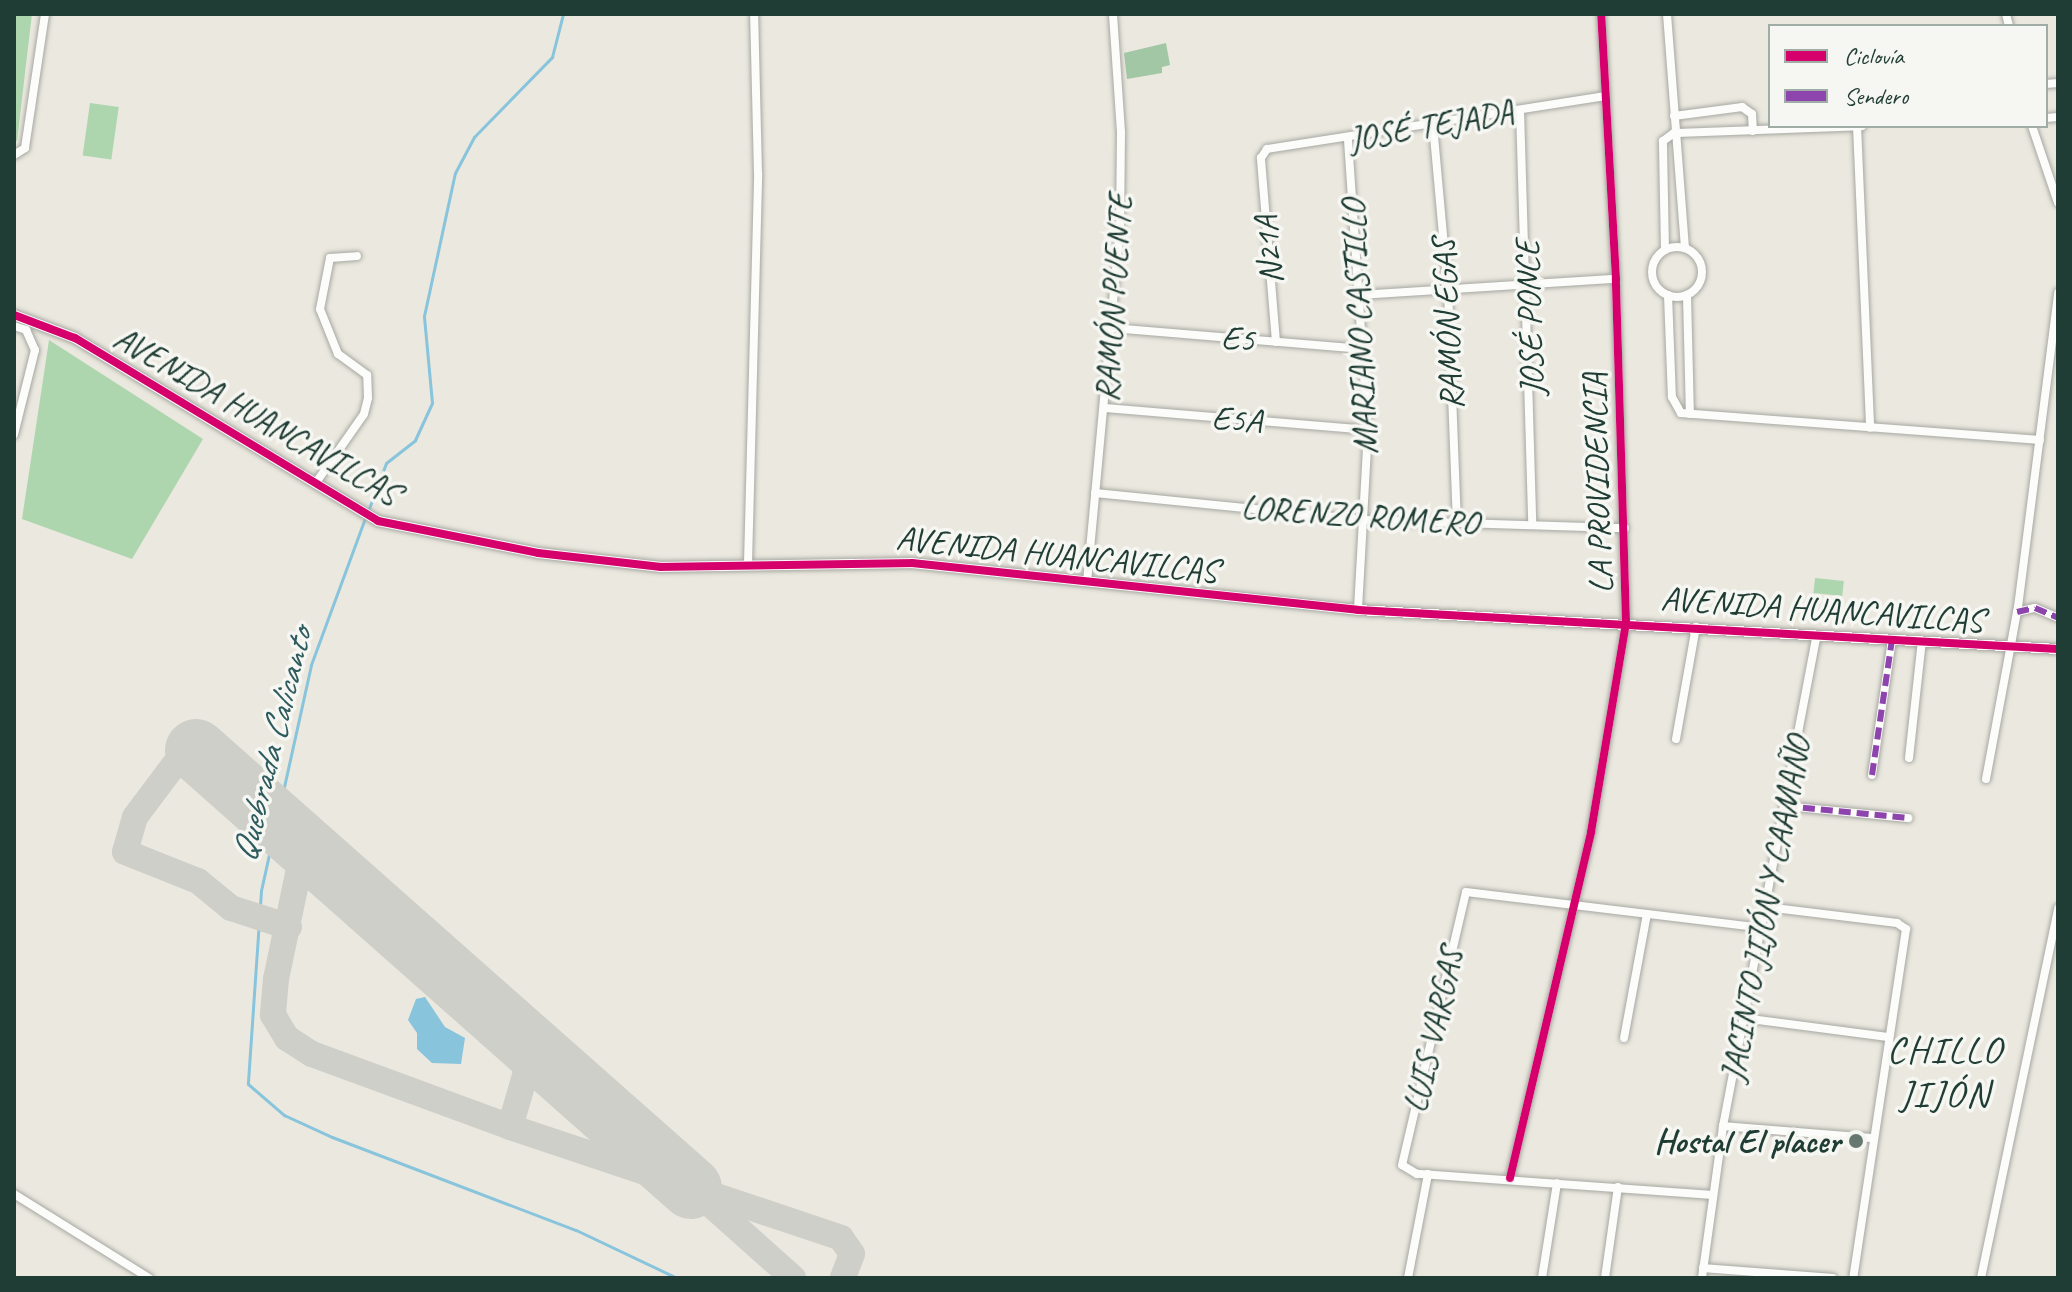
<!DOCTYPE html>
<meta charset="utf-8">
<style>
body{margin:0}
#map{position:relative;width:2072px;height:1292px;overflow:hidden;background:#ebe8df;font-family:Caveat,sans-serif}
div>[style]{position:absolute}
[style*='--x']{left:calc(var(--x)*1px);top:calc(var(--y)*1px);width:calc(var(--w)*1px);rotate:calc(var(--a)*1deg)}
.green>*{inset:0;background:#aed6ae;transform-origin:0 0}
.forest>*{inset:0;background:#a1c7a4}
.water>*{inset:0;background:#88c4dc}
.stream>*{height:3px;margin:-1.5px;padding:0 1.5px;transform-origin:1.5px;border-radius:1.5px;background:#88c4dc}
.taxiway>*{height:26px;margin:-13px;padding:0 13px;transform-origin:13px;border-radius:13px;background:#cfcfca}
.runway>*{height:62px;margin:-31px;padding:0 31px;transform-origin:31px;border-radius:31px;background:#cfcfca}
.roads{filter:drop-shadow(0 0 2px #a6a8a2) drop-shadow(0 0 2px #a6a8a2)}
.minor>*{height:8px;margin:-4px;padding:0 4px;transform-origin:4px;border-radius:4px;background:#fcfcfa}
.minor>.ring{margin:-4px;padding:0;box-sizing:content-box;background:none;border:8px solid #fcfcfa;border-radius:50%}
.tertiary>*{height:10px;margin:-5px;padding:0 5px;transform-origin:5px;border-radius:5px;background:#fcfcfa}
.quiet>*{height:6px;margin-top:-3px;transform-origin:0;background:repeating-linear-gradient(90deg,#8e44ad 0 12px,transparent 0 18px)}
.cycleway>*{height:8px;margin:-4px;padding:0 4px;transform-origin:4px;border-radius:4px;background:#d6006c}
.dots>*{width:22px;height:22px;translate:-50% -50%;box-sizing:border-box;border:4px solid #f6f6f2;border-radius:50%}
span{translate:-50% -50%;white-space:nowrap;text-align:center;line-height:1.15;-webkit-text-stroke:7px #f6f6f2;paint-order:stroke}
.street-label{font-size:34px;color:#1f3d34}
.poi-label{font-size:34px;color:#1f3d34;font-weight:700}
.right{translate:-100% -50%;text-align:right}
.water-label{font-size:36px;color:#2e5b5e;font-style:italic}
.quarter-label{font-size:38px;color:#1f3d34;letter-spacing:2px}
.frame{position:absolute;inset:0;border:16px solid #1f3d34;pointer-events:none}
.legend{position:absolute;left:1768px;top:24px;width:280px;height:104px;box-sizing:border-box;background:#f6f6f2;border:2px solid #a0aca6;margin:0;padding:10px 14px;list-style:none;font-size:24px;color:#1f3d34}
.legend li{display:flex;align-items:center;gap:16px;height:40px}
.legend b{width:40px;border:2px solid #a0aca6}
</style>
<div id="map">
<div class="green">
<div style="clip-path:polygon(14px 14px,32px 14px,17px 141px,14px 140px)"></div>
<div style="left:90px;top:103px;width:29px;height:53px;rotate:8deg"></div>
<div style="clip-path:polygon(49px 340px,203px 439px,132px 559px,22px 519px)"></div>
<div style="left:1815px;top:578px;width:29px;height:15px;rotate:6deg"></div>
</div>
<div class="forest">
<div style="clip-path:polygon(1166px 43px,1170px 65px,1162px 67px,1162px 73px,1127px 79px,1124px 53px)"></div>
</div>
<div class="water">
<div style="clip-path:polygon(425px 997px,445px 1027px,465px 1038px,461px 1064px,432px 1063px,417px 1049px,417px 1033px,408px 1020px,416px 999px)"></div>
</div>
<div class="stream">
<div style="--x:368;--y:511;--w:51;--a:-69.4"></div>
<div style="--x:386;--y:463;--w:37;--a:-38"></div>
<div style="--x:415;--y:440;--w:41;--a:-65.3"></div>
<div style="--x:432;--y:403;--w:87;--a:-95.3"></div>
<div style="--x:424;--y:316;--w:146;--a:-77.8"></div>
<div style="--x:455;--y:173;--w:41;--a:-62.2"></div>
<div style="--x:474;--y:137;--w:112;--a:-45.7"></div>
<div style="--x:552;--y:57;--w:44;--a:-75.7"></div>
<div style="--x:365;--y:518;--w:157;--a:110.2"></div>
<div style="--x:311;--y:665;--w:231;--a:102.5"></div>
<div style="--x:261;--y:891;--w:193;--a:93.9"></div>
<div style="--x:248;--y:1084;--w:48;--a:40.7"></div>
<div style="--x:284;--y:1115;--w:53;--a:24.6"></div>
<div style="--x:332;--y:1137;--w:261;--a:20.9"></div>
<div style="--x:576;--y:1230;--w:112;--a:25.4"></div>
</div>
<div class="taxiway">
<div style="--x:196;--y:750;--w:10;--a:-174"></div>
<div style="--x:186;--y:749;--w:85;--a:126.9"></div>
<div style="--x:135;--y:817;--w:36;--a:106"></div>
<div style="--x:125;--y:852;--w:79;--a:21.7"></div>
<div style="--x:198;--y:881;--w:43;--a:39.3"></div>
<div style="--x:231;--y:908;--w:61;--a:18.1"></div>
<div style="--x:304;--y:845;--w:137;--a:101.8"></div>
<div style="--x:276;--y:979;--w:36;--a:95"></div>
<div style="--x:273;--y:1015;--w:27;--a:59"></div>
<div style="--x:287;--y:1038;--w:30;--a:33"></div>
<div style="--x:312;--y:1054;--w:211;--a:20.2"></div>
<div style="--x:510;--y:1127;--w:349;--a:18.5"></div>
<div style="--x:841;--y:1238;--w:19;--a:55"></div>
<div style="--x:852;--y:1254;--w:26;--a:111"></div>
<div style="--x:510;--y:1127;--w:82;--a:-73.8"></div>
<div style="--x:700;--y:1195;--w:125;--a:41.7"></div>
</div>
<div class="runway">
<div style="--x:196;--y:750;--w:661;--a:41.5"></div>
</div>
<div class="roads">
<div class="minor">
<div style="--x:1667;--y:14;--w:235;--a:85.6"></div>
<div style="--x:2006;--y:14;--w:12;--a:76"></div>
<div style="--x:2046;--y:84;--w:12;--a:-5"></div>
<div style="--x:1520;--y:110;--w:415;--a:88.3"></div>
<div style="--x:1674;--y:116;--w:69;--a:-7.5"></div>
<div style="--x:1742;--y:107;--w:12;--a:35"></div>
<div style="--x:1752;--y:114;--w:17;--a:87"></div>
<div style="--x:2046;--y:118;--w:12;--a:-5"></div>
<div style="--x:1433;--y:125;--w:166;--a:84.8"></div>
<div style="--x:1448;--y:290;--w:233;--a:87.8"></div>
<div style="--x:1857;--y:126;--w:302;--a:87.5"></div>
<div style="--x:2032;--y:126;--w:81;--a:71.3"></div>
<div style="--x:1348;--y:140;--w:291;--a:86.1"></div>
<div style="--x:1368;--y:430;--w:180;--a:93.2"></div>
<div style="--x:14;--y:155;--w:13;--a:-32"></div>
<div style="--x:25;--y:148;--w:135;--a:-81.5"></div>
<div class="ring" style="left:1652px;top:247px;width:42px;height:42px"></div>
<div style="--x:1665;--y:250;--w:109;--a:-91.1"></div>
<div style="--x:1663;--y:141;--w:14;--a:-36"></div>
<div style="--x:1674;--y:133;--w:188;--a:-2.1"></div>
<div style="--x:1359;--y:295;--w:257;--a:-3.6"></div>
<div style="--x:1668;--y:295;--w:102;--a:87.8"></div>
<div style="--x:1672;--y:397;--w:18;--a:61"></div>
<div style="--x:1681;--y:413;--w:360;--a:4.3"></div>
<div style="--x:1687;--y:295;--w:119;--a:88.6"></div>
<div style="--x:14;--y:326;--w:13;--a:18"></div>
<div style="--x:26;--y:330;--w:22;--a:66"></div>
<div style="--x:35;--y:350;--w:87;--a:104"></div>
<div style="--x:1113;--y:328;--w:250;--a:4.8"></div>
<div style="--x:1276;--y:342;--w:185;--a:-94.7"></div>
<div style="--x:1261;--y:158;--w:11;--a:-56"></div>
<div style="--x:1267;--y:149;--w:342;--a:-8.9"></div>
<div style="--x:1106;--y:408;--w:263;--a:4.8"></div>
<div style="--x:315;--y:484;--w:85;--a:-55"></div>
<div style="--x:364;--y:414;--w:16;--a:-76"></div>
<div style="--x:368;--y:398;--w:23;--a:-92"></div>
<div style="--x:367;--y:375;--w:36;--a:-144"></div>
<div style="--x:338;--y:354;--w:48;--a:-111.8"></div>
<div style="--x:320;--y:309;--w:52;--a:-78.9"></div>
<div style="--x:330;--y:258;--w:27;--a:-4"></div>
<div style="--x:1095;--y:493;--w:271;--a:5.7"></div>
<div style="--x:1365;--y:520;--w:260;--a:1.8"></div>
<div style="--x:748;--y:563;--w:390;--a:-88.5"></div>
<div style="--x:758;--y:173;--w:159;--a:-91.4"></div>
<div style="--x:1087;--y:582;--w:356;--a:-84.7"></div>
<div style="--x:1120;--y:228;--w:96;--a:-89.4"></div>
<div style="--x:1121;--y:132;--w:118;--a:-93.9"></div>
<div style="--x:2017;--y:612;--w:18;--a:-13"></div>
<div style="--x:2035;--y:608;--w:25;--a:23"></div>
<div style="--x:1676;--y:739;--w:114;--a:-79.9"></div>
<div style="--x:1909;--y:758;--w:118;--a:-83.7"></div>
<div style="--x:1872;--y:775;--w:136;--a:-81.6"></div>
<div style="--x:1986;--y:779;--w:175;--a:-79.5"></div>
<div style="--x:2018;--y:607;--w:317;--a:-82.7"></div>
<div style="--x:1785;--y:806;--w:124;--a:5.6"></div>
<div style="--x:1766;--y:907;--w:132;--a:7"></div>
<div style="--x:1897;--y:923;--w:11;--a:34"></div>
<div style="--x:1906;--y:929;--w:353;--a:98.6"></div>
<div style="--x:1743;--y:1018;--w:146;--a:7.5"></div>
<div style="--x:1624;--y:1038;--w:126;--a:-79.5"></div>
<div style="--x:1723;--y:1126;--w:148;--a:4.6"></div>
<div style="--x:1510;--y:1178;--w:355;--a:-76.8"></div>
<div style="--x:1591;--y:832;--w:213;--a:-80.5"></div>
<div style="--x:1626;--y:622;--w:343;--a:-91.7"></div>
<div style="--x:1616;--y:279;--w:265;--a:-93.2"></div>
<div style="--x:14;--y:1194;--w:159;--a:31.9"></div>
<div style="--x:1713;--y:1195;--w:297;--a:-175.9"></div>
<div style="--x:1417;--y:1174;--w:17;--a:-149"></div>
<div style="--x:1402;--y:1165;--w:280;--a:-76.8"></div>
<div style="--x:1466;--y:892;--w:299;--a:6.9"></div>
<div style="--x:1703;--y:1268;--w:130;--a:4.4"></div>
<div style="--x:1408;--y:1278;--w:106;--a:-79.1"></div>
<div style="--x:1542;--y:1278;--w:96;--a:-81"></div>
<div style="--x:1605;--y:1278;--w:92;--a:-81.9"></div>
<div style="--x:1702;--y:1278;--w:153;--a:-82.1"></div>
<div style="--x:1723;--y:1126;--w:500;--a:-79.2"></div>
<div style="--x:1981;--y:1278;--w:378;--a:-78.2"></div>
</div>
<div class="tertiary">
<div style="--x:14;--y:315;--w:65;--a:20.7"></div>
<div style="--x:75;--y:338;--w:354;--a:31.1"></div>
<div style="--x:378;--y:521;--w:163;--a:11.3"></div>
<div style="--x:538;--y:553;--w:124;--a:6.5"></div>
<div style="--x:661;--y:567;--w:251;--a:-0.9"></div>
<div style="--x:912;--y:563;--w:448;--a:6"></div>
<div style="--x:1358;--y:610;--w:701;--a:3.19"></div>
</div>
</div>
<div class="quiet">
<div style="--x:2017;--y:612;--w:18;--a:-13"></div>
<div style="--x:2035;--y:608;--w:25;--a:23"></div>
<div style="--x:1872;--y:775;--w:136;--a:-81.6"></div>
<div style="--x:1785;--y:806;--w:124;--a:5.6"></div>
</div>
<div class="cycleway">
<div style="--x:14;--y:315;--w:65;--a:20.7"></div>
<div style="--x:75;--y:338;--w:354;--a:31.1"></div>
<div style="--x:378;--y:521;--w:163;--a:11.3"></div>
<div style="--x:538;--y:553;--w:124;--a:6.5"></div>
<div style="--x:661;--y:567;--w:251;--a:-0.9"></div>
<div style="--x:912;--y:563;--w:448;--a:6"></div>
<div style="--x:1358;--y:610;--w:701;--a:3.19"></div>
<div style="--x:1510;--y:1178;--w:355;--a:-76.8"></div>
<div style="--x:1591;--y:832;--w:213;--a:-80.5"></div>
<div style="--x:1626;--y:622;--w:343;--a:-91.7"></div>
<div style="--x:1616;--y:279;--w:265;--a:-93.2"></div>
</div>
<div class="dots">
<div style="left:1856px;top:1141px;background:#667970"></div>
</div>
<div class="street-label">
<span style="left:1431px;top:125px;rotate:-10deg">JOSÉ TEJADA</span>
<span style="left:1268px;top:250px;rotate:-95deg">N21A</span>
<span style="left:1113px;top:298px;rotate:-86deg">RAMÓN PUENTE</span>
<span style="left:1529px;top:318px;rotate:-92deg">JOSÉ PONCE</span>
<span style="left:1447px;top:324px;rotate:-93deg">RAMÓN EGAS</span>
<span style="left:1359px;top:327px;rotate:-93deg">MARIANO CASTILLO</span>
<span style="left:1238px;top:338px;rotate:5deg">E5</span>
<span style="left:257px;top:415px;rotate:30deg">AVENIDA HUANCAVILCAS</span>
<span style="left:1237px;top:419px;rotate:5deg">E5A</span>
<span style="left:1597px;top:483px;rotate:-92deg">LA PROVIDENCIA</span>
<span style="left:1360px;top:515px;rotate:4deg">LORENZO ROMERO</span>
<span style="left:1057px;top:554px;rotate:6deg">AVENIDA HUANCAVILCAS</span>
<span style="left:1822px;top:609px;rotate:4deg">AVENIDA HUANCAVILCAS</span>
<span style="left:1765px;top:909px;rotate:-79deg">JACINTO JIJÓN Y CAAMAÑO</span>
<span style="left:1433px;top:1030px;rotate:-77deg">LUIS VARGAS</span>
</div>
<div class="poi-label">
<span class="right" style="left:1840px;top:1141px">Hostal El placer</span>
</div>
<div class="water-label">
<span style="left:272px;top:745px;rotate:-76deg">Quebrada Calicanto</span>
</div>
<div class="quarter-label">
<span style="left:1945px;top:1072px">CHILLO<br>JIJÓN</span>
</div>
<div class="frame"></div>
<ul class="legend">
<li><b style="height:10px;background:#d6006c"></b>Ciclovía</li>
<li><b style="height:10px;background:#8e44ad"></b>Sendero</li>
</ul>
</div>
